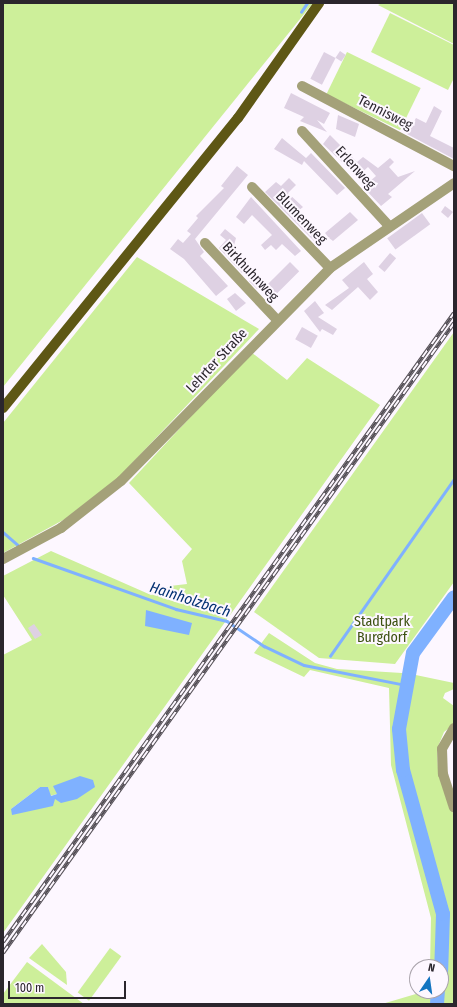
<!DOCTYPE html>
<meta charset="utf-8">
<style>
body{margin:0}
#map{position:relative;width:457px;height:1007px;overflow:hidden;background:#fdf7ff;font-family:"Fira Sans Condensed",sans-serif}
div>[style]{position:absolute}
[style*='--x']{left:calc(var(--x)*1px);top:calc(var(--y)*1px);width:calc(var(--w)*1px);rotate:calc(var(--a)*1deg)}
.green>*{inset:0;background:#cdef9a;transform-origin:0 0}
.water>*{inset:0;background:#7fb1ff}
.stream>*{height:2.5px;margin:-1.25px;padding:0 1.25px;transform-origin:1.25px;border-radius:1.25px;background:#7fb1ff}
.river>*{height:14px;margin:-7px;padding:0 7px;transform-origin:7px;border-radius:7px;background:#7fb1ff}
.building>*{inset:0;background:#ded1e3;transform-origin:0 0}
.minor>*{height:10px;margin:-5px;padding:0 5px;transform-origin:5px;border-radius:5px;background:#a4a179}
.major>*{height:10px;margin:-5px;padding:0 5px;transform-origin:5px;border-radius:5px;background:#5e5715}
.rail>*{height:4px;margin-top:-2px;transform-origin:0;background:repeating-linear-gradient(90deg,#fdf7ff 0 8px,#534e55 0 16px);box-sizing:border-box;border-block:1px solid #534e55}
span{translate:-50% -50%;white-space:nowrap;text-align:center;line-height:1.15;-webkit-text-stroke:4px #fdf7ff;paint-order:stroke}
.street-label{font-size:14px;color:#2b262d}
.park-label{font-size:14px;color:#3b500f}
.water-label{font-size:15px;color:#012f71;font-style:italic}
.frame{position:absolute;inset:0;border:4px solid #2b262d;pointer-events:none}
.north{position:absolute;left:409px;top:959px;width:40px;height:40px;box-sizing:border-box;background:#fdf7ff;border:1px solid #a9a3ab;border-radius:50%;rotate:13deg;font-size:11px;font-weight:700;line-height:16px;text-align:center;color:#2b262d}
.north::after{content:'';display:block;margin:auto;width:14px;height:18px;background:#1475c1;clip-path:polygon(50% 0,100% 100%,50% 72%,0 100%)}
.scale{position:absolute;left:8px;top:981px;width:118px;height:18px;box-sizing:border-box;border:2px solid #2b262d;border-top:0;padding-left:5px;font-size:12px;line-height:14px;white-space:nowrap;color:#2b262d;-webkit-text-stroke:3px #fdf7ff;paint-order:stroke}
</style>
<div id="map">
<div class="green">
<div style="clip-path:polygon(3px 3px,313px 3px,3px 387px)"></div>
<div style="clip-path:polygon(382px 3px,454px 3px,454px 44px,378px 5px)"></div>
<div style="clip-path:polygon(390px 13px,454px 45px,454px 78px,448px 90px,371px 52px)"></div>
<div style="left:347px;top:52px;width:82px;height:47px;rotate:26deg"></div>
<div style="clip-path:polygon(137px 257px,259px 329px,118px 478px,65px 519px,3px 553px,3px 423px)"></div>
<div style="clip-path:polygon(454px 332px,454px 582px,395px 664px,319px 658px,254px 612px)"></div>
<div style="clip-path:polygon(evenodd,251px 352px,287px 380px,307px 358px,380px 405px,3px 933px,3px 655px,32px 640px,3px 595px,3px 576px,51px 551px,151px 595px,170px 586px,187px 584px,182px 561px,192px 549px,129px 483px,251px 352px,40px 787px,48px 787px,50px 796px,57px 794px,55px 799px,11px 809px,40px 787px)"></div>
<div style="clip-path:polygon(269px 633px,315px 663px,337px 669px,402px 673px,396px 741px,440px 915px,438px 967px,430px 967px,431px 918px,391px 765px,389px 688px,310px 670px,304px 677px,254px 653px)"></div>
<div style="clip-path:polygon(411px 674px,454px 683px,454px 689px,445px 693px,443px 698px,454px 706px,454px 724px,444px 732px,437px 749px,438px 768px,454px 816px,454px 1004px,442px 1004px,448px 951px,445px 897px,406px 761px,404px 723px)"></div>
<div style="clip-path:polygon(42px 944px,66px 972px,67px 985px,29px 958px)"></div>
<div style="left:110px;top:948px;width:14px;height:55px;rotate:36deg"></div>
<div style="clip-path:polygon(27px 962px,84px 1004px,3px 1004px,3px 994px)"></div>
<div style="clip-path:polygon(426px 991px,435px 991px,433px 1004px,382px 1004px)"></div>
</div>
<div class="water">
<div style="clip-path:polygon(146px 610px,192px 623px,189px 635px,145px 626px)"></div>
<div style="clip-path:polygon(80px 776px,93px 780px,95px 787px,77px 799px,61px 803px,55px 799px,53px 806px,12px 815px,11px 809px,40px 787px,48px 787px,51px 796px,57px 794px,53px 786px)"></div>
</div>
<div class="stream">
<div style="--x:301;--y:12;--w:11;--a:-56"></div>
<div style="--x:3;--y:532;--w:20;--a:41"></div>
<div style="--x:33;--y:558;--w:152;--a:19.6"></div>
<div style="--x:176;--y:609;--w:52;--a:13.2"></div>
<div style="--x:227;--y:621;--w:45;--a:34"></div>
<div style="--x:264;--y:646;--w:44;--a:25.4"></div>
<div style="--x:304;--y:665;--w:104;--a:11.1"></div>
<div style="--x:330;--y:656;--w:216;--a:-55"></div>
</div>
<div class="river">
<div style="--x:441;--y:975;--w:61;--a:-88.1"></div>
<div style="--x:443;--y:914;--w:149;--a:-105.5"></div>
<div style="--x:403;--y:770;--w:41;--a:-95.6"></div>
<div style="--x:399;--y:729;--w:77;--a:-79.6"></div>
<div style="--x:413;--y:653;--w:69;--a:-53.8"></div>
<div style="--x:437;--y:1004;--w:13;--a:-86"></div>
</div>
<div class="building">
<div style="left:340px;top:51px;width:7px;height:8px;rotate:34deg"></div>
<div style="left:324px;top:52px;width:13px;height:30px;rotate:27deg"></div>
<div style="clip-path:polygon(291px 93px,330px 113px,324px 124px,317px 120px,327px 132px,300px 121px,304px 117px,284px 108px)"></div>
<div style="clip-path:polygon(434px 106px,442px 111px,430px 136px,454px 148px,454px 159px,407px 134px,416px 118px,426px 123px)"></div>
<div style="clip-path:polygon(338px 115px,359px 124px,355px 137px,336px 129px)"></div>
<div style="clip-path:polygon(330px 135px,357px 162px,363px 157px,378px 168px,390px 158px,394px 162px,389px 167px,398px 177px,415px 171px,388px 194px,392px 197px,381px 206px,363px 187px,376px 176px,368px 167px,357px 177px,346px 166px,323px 144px)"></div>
<div style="clip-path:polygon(282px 138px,306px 158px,311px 153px,345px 188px,337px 195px,304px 161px,302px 165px,274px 149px)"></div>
<div style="clip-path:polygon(237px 166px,248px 175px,195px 239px,204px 252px,200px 256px,228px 286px,216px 296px,184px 259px,170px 249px,178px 239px,183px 243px,191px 234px,187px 231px,198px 218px,196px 216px,224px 188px,221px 186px)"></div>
<div style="clip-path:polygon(289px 178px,296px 185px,288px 193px,303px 207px,297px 212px,318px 236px,314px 241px,265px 192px,276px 182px,281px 186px)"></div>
<div style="clip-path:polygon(251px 197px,301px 251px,295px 256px,282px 244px,276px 250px,271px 245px,265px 250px,261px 245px,272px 235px,252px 215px,244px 224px,236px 217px)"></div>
<div style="clip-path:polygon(445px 206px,453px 212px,448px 218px,441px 212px)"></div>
<div style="clip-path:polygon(350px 212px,358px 220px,333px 241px,329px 238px,325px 233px)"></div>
<div style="left:422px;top:213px;width:14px;height:43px;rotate:54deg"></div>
<div style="clip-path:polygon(225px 229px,236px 238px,233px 249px,250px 266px,242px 273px,219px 248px,226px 240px,220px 235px)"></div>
<div style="left:390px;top:253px;width:8px;height:18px;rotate:40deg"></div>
<div style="left:290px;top:262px;width:13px;height:34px;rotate:45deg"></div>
<div style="clip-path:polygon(364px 262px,373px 274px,367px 279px,378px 292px,370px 300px,358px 287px,332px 310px,325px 305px,349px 288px,342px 280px)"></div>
<div style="clip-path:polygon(254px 277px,261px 286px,257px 289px,249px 281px)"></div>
<div style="clip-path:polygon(235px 293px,246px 303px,236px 311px,227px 299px)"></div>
<div style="clip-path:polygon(315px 301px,324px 313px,318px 317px,337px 329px,333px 335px,322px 329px,320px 332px,304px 311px)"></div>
<div style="left:302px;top:327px;width:18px;height:14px;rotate:29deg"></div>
<div style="clip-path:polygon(34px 624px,42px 635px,35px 639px,28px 628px)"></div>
</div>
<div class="minor">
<div style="--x:302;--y:86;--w:172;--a:27.8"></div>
<div style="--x:302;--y:131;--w:127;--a:47.5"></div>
<div style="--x:252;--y:187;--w:112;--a:46.1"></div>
<div style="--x:205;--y:243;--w:104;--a:46.9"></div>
<div style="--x:3;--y:559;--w:66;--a:-28.1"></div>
<div style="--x:61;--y:528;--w:76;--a:-38.1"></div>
<div style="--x:121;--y:481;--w:298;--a:-45.5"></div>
<div style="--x:330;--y:268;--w:150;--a:-34.4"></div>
<div style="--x:454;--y:728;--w:24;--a:120"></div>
<div style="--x:442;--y:749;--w:25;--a:88"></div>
<div style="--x:443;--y:774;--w:35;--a:72"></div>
</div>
<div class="major">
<div style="--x:3;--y:408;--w:373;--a:-51"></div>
<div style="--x:238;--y:118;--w:141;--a:-54.8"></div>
</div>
<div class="rail">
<div style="--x:3;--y:942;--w:774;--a:-54.36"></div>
<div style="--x:3;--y:953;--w:775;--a:-54.4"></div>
</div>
<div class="street-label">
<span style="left:385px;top:113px;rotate:27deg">Tennisweg</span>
<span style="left:355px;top:168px;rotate:48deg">Erlenweg</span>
<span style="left:301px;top:218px;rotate:46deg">Blumenweg</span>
<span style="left:250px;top:272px;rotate:47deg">Birkhuhnweg</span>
<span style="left:217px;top:361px;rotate:-47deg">Lehrter Straße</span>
</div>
<div class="park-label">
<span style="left:382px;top:630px">Stadtpark<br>Burgdorf</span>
</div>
<div class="water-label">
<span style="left:190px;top:600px;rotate:18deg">Hainholzbach</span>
</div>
<div class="frame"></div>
<div class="north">N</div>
<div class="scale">100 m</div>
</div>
